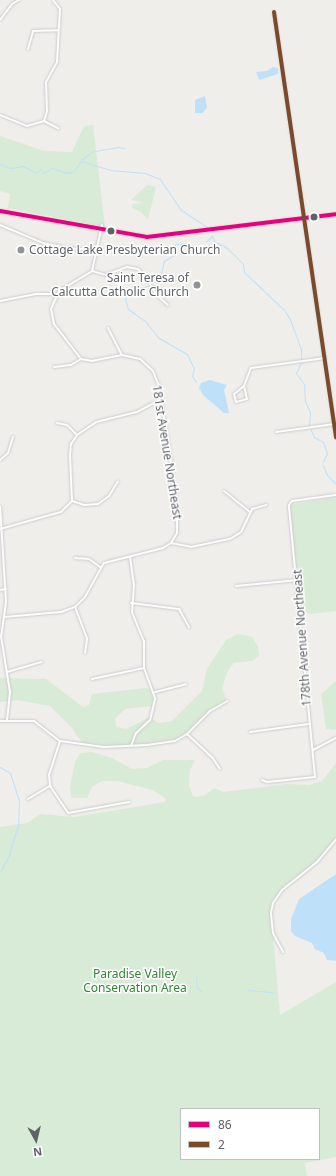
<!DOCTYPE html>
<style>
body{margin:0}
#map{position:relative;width:336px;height:1176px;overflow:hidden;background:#efeeea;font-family:"Noto Sans",sans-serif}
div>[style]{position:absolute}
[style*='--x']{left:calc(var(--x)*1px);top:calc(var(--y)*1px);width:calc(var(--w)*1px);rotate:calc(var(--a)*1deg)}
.green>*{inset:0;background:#d8ebd6}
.water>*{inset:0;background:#bfe0f9}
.stream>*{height:1px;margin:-0.5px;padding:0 0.5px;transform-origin:0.5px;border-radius:0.5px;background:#bfe0f9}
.roads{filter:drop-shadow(0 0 1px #cbcccc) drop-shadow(0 0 1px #cbcccc)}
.minor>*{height:2px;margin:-1px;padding:0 1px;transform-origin:1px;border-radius:1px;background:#fdfcfc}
.secondary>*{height:3px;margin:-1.5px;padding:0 1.5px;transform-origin:1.5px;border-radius:1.5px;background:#fdfcfc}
.bus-1>*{height:4px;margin:-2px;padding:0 2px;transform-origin:2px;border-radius:2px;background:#e5007d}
.bus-2>*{height:4px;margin:-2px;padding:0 2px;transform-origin:2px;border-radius:2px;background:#7a4b2a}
.dots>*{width:11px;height:11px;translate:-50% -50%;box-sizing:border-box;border:2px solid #fff;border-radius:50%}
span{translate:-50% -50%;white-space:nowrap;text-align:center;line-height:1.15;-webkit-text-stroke:3px #fff;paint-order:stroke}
.poi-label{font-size:12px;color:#5f6368}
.left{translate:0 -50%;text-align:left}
.right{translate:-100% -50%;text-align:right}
.street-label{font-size:12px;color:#5f6368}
.park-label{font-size:12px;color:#348238}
.legend{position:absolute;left:180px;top:1108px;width:140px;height:52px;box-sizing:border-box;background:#fff;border:1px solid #bfc1c3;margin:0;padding:5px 7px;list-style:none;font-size:12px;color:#5f6368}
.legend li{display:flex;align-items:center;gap:8px;height:20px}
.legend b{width:20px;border:1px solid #bfc1c3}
.north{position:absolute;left:16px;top:1120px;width:40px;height:40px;-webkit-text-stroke:3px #fff;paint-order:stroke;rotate:172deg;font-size:11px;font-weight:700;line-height:16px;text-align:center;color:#5f6368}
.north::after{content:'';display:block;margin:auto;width:14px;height:18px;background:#5f6368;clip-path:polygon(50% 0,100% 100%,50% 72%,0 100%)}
</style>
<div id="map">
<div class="green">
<div style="clip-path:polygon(93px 125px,105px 227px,8px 208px,10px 194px,0 191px,0 136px,44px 151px,72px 152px,84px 126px)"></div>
<div style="clip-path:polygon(147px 185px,156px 187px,148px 220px,141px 212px,132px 208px,133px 204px,145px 203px,131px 200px)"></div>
<div style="clip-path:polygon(336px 497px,336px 611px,311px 614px,300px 610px,289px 505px)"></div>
<div style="clip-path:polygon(238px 634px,252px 637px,258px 647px,259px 656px,252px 661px,234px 663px,227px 672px,222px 688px,227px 701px,210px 711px,187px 734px,175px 741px,104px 747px,83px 744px,71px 727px,50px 706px,17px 700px,0 702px,0 678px,46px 679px,83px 707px,89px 705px,92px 694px,145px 688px,155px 692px,152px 706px,125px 709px,115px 719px,116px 727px,126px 729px,150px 717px,158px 723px,172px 721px,202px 691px,207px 669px,226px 640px)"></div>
<div style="clip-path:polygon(336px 681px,336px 729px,335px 730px,326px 729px,321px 694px)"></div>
<div style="clip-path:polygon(evenodd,92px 752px,112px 758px,132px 769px,147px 768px,163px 760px,195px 760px,190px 770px,189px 785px,193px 796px,196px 797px,205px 795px,214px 788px,223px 792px,287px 784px,309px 785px,322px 781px,336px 763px,336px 839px,317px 862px,282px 890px,273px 903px,271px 913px,280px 1015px,336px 982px,336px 1157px,305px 1163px,307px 1176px,0 1176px,0 827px,27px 823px,40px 814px,74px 817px,165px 802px,166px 799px,153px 790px,117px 781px,102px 781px,92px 787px,87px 798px,72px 798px,70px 788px,75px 762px,80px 753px,92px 752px,181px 1109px,319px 1109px,319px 1159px,181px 1159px,181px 1109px)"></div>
</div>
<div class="water">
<div style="clip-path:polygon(273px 67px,278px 68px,278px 74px,259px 80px,256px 72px,267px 71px)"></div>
<div style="clip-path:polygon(205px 96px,207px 108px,202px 113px,195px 113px,195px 100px)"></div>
<div style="clip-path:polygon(210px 380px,227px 385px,224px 390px,229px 413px,224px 413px,203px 395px,199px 388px,201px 383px)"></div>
<div style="clip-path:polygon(336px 874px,336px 961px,327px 960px,324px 953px,315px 949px,312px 943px,295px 936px,291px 931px,291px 919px,299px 899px)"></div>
</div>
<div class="stream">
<div style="--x:95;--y:151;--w:22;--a:-10"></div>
<div style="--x:117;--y:147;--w:7;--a:8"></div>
<div style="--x:81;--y:160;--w:15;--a:-37"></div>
<div style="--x:0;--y:164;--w:11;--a:22"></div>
<div style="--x:10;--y:168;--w:13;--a:-9"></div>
<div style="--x:23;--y:166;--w:15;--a:28"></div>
<div style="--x:36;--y:173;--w:6;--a:-45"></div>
<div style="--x:40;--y:169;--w:5;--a:53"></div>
<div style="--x:43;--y:173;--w:10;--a:-29"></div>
<div style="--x:52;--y:168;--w:16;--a:18"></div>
<div style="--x:67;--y:173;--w:7;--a:-16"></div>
<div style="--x:74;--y:171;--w:12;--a:-55"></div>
<div style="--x:81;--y:161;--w:30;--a:17"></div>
<div style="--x:110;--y:170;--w:35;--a:5"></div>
<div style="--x:145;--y:173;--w:16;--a:22"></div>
<div style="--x:160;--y:179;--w:37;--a:56"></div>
<div style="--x:181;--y:210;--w:31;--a:33"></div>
<div style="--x:212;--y:235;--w:6;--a:72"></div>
<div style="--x:214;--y:241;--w:15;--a:28"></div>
<div style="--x:227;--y:248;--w:23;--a:45"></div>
<div style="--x:243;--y:264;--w:8;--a:83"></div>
<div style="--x:244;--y:272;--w:55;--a:43.5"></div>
<div style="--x:284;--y:310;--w:11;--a:56"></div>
<div style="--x:290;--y:319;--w:32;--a:70"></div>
<div style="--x:301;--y:349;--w:13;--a:90"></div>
<div style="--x:301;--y:362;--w:12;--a:114"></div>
<div style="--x:296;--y:373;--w:14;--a:54"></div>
<div style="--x:304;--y:384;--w:17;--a:87"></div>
<div style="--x:305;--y:401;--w:12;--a:66"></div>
<div style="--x:310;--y:412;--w:13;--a:94"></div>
<div style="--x:206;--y:242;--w:8;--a:-45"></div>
<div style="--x:158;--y:285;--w:25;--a:-76"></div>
<div style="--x:164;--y:261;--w:12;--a:-31"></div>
<div style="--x:174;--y:255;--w:11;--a:-85"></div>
<div style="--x:175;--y:244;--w:14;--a:-4"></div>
<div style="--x:147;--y:286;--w:21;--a:161"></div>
<div style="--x:127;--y:293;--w:6;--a:108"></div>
<div style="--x:125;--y:299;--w:10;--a:73"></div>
<div style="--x:128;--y:309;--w:21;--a:35"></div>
<div style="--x:145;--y:321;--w:22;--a:51"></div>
<div style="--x:159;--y:338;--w:32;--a:30"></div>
<div style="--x:187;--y:354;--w:17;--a:65"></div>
<div style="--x:194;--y:369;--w:7;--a:106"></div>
<div style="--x:192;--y:376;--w:7;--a:56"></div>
<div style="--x:311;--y:430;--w:8;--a:67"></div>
<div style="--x:314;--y:437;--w:10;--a:29"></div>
<div style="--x:323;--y:442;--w:12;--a:70"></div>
<div style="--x:327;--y:453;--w:10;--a:114"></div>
<div style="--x:323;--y:465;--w:11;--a:68"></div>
<div style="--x:327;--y:475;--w:13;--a:45"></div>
<div style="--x:0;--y:767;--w:12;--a:31"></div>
<div style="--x:10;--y:773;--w:29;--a:72"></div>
<div style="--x:19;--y:801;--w:24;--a:92"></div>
<div style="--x:18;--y:825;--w:34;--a:107"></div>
<div style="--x:8;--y:857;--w:17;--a:118"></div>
<div style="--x:196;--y:977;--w:10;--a:84"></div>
<div style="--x:197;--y:987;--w:6;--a:51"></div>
<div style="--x:248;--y:990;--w:25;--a:5"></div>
</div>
<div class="roads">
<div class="minor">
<div style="--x:274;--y:12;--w:430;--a:81.7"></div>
<div style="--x:0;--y:20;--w:20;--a:-53"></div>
<div style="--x:12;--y:4;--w:8;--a:-30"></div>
<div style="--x:28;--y:49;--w:19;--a:-74"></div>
<div style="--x:33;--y:31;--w:25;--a:-2"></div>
<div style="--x:0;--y:115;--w:29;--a:22"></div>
<div style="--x:27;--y:126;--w:18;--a:-16"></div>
<div style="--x:44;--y:121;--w:16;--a:27"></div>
<div style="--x:44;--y:121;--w:10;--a:-73"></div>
<div style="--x:47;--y:111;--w:29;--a:-92"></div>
<div style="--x:46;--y:82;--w:23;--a:-61"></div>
<div style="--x:57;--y:62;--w:53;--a:-86.8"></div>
<div style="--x:60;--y:9;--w:11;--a:-128"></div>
<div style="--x:0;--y:225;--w:47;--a:22.7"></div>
<div style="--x:43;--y:243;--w:24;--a:12"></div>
<div style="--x:66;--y:248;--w:32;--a:4"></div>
<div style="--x:92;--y:271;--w:15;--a:16"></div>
<div style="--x:106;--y:275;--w:22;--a:-21"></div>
<div style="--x:127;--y:267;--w:11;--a:10"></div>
<div style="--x:138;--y:269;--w:11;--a:45"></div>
<div style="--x:146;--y:277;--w:20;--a:60"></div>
<div style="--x:156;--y:294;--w:16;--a:43"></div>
<div style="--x:0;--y:301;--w:38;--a:-11"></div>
<div style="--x:37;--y:294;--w:20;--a:0"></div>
<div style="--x:108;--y:328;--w:30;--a:63"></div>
<div style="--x:81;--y:359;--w:44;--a:-127.6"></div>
<div style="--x:54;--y:324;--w:15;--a:-101"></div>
<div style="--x:51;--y:309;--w:20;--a:-66"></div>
<div style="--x:59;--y:291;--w:39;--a:-31"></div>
<div style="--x:92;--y:271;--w:47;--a:-77.7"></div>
<div style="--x:244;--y:386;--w:13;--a:141"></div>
<div style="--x:234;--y:394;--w:8;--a:76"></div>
<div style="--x:236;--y:402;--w:11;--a:-15"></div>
<div style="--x:247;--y:399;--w:13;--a:-103"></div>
<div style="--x:244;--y:386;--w:19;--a:-69"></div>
<div style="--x:251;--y:368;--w:75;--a:-7.7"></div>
<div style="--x:57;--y:423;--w:10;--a:11"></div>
<div style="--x:67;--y:425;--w:14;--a:45"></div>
<div style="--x:276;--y:432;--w:59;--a:-7.9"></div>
<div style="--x:0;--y:460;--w:11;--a:-41"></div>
<div style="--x:8;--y:453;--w:17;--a:-73"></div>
<div style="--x:224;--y:491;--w:33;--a:39"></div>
<div style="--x:72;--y:501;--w:46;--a:-92.5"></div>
<div style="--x:70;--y:455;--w:11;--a:-85"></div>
<div style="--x:71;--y:444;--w:11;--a:-56"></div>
<div style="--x:77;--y:435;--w:23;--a:-34"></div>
<div style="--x:96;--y:422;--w:42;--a:-13.7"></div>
<div style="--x:137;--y:412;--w:26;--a:-28"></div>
<div style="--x:0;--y:506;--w:96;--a:86.4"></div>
<div style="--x:6;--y:602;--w:34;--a:98"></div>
<div style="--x:1;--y:636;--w:57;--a:80.9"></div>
<div style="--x:10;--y:692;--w:28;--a:96"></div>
<div style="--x:0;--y:529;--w:63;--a:-15.6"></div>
<div style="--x:61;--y:512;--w:16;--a:-45"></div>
<div style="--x:72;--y:501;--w:13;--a:18"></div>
<div style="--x:84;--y:505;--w:14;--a:-4"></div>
<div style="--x:98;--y:504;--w:14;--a:-36"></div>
<div style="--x:109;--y:496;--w:17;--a:-59"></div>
<div style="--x:171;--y:543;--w:20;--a:11"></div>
<div style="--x:191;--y:547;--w:40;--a:-12"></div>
<div style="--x:230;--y:539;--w:13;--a:-32"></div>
<div style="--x:241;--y:532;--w:25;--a:-64"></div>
<div style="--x:252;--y:509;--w:15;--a:-16"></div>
<div style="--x:130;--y:557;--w:27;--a:82"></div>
<div style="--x:134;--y:584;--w:28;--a:94"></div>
<div style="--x:132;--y:612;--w:31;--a:68"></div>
<div style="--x:144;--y:641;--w:27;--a:90"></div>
<div style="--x:144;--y:668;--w:33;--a:70"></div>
<div style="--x:155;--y:699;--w:22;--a:103"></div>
<div style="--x:150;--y:720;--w:19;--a:137"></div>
<div style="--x:136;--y:733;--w:14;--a:111"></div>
<div style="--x:75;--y:558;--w:14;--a:4"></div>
<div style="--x:89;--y:559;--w:14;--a:36"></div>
<div style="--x:236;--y:586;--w:62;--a:-5.5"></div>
<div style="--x:0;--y:590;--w:6;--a:-9"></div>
<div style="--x:131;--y:603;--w:48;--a:7.1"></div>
<div style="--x:179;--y:609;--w:21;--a:61"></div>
<div style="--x:75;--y:607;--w:34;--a:69"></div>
<div style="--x:87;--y:639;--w:14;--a:98"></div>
<div style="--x:4;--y:617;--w:57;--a:-5"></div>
<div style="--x:61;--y:612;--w:15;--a:-20"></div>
<div style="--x:75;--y:607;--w:14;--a:-45"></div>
<div style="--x:85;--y:597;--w:39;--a:-61"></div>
<div style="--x:104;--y:563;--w:61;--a:-14.3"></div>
<div style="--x:163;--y:548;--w:9;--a:-32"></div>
<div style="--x:171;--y:543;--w:12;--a:-59"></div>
<div style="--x:177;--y:533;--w:21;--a:-90"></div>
<div style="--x:177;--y:512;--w:65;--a:-97"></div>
<div style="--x:169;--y:447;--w:62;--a:-99.3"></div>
<div style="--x:159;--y:386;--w:16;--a:-112"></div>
<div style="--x:153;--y:371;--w:18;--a:-137"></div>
<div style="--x:140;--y:359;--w:18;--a:-167"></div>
<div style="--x:122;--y:355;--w:31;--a:169"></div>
<div style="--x:92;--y:361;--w:11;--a:-170"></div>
<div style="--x:81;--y:359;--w:12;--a:149"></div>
<div style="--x:71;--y:365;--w:17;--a:173"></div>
<div style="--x:7;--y:672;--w:36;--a:-16"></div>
<div style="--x:92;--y:679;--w:53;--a:-11.9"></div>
<div style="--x:155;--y:692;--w:32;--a:-14"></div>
<div style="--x:0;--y:721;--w:34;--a:0"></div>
<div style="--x:34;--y:721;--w:33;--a:38"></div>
<div style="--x:60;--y:741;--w:44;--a:7.8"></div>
<div style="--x:104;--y:747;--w:43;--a:-2.7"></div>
<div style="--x:147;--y:745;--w:28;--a:-8"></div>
<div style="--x:175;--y:741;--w:14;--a:-30"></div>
<div style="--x:187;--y:734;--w:33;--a:-45"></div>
<div style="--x:210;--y:711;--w:20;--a:-30"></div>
<div style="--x:250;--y:732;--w:59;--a:-7.9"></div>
<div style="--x:187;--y:734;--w:34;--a:43"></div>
<div style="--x:212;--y:757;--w:14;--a:56"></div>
<div style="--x:60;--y:741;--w:35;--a:108"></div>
<div style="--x:49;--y:774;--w:12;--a:85"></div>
<div style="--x:50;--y:786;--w:32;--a:56"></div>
<div style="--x:68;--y:813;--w:62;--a:-10.2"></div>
<div style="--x:313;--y:750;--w:26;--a:-28"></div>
<div style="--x:262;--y:780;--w:5;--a:22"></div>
<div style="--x:267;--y:782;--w:48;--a:-5.9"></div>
<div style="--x:315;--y:777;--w:273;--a:-95.5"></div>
<div style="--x:289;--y:505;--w:5;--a:-53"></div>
<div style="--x:292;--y:501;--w:44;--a:-7.8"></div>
<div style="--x:28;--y:799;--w:26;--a:-31"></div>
<div style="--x:283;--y:952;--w:21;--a:-118"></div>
<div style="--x:273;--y:933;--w:20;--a:-96"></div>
<div style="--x:271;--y:913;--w:10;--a:-79"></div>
<div style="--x:273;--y:903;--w:16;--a:-55"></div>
<div style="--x:282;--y:890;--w:45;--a:-38.7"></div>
<div style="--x:317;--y:862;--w:30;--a:-50"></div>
</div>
<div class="secondary">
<div style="--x:0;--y:211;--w:149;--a:10"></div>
<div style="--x:147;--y:237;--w:190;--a:-6.9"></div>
</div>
</div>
<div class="bus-1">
<div style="--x:0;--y:211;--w:149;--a:10"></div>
<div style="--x:147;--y:237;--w:190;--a:-6.9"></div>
</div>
<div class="bus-2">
<div style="--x:274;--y:12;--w:430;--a:81.7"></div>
</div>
<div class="dots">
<div style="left:314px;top:217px;background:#5f6368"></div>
<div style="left:111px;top:231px;background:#5f6368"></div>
<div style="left:21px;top:250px;background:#919496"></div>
<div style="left:197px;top:285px;background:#919496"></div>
</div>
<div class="poi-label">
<span class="left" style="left:29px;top:250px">Cottage Lake Presbyterian Church</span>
<span class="right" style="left:189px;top:285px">Saint Teresa of<br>Calcutta Catholic Church</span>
</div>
<div class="street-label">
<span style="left:167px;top:452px;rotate:81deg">181st Avenue Northeast</span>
<span style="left:302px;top:638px;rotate:-94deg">178th Avenue Northeast</span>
</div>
<div class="park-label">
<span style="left:135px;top:981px">Paradise Valley<br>Conservation Area</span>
</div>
<ul class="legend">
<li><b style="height:5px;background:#e5007d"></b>86</li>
<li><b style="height:5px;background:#7a4b2a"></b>2</li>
</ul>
<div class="north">N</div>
</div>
